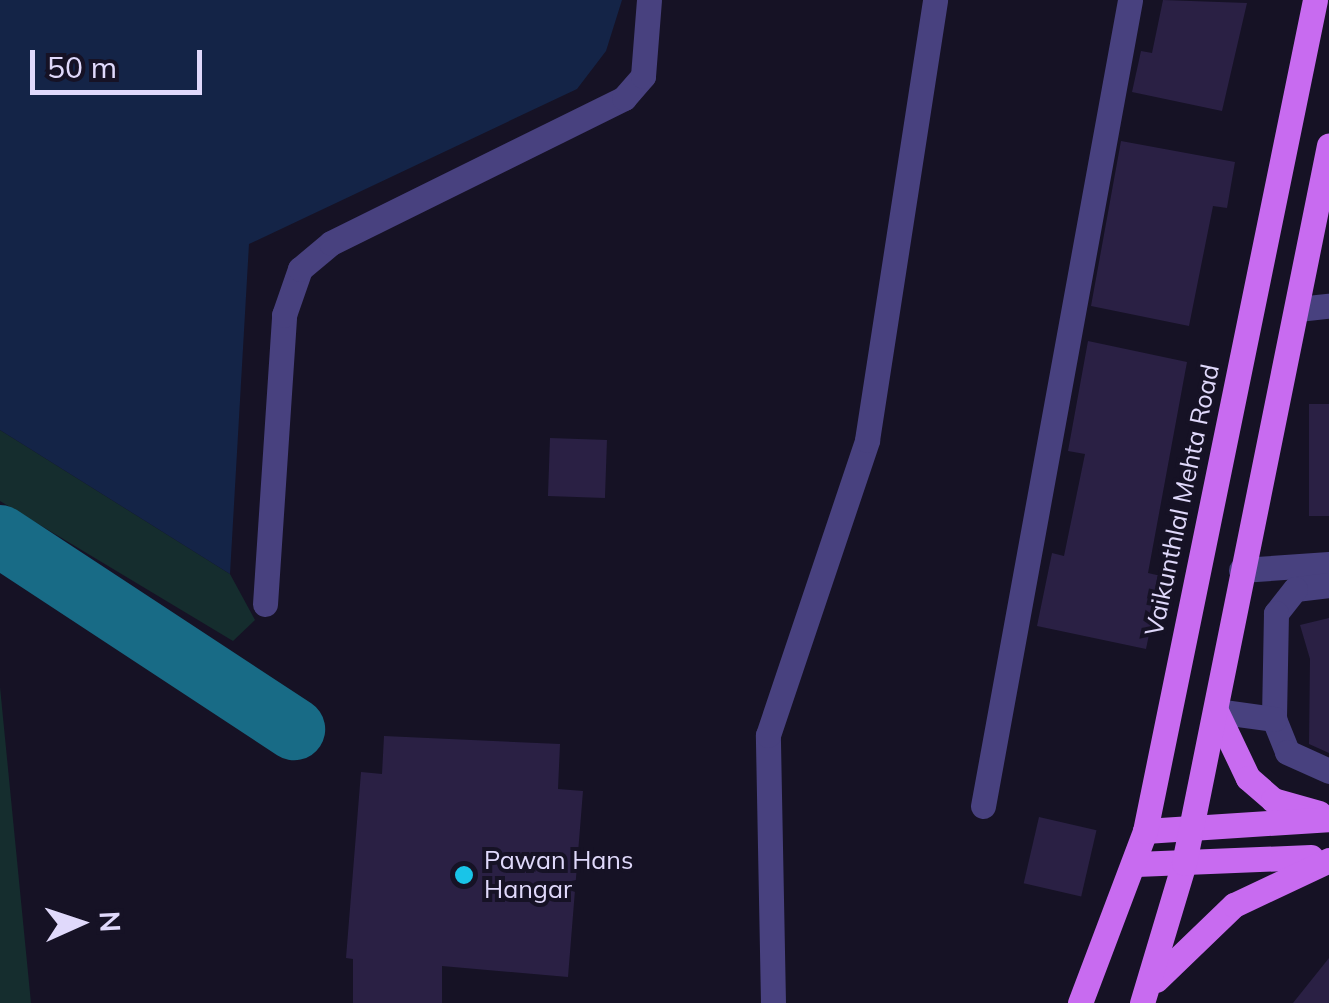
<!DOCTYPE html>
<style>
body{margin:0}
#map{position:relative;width:1329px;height:1003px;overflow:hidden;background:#161225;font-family:Mulish,sans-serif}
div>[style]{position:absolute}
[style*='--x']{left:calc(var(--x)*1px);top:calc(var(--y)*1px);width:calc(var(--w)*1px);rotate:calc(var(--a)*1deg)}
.green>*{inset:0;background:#152d2e}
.water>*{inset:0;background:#142447}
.taxiway>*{height:62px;margin:-31px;padding:0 31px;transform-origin:31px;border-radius:31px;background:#186b86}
.building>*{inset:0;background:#2a2044;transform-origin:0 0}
.minor>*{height:25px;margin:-12.5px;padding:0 12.5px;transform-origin:12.5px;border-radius:12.5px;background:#48417f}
.major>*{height:25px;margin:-12.5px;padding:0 12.5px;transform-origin:12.5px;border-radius:12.5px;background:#c86bf0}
.dots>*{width:28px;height:28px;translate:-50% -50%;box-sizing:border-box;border:5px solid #161225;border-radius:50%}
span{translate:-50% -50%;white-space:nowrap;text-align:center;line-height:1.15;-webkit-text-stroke:8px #161225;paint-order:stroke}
.street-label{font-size:25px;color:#e0d9fb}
.poi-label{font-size:25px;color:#e0d9fb}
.left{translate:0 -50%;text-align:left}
.north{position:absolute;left:30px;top:873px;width:100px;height:100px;-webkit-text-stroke:8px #161225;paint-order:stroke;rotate:87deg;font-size:28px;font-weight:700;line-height:40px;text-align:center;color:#e0d9fb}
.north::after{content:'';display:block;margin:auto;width:35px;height:45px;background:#e0d9fb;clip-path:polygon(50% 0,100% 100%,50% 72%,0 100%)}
.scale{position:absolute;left:30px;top:50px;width:172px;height:45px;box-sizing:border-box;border:5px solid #e0d9fb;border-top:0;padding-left:12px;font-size:30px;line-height:35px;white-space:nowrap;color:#e0d9fb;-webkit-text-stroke:8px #161225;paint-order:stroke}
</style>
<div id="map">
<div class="green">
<div style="clip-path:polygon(0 430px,230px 574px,255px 620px,233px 641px,0 501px)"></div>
<div style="clip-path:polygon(0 687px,31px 1003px,0 1003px)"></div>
</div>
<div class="water">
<div style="clip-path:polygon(0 0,622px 0,606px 51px,577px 89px,249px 244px,230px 574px,0 430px)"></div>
</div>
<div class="taxiway">
<div style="--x:0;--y:536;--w:352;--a:33.3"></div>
</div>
<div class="building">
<div style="clip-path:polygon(1163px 0,1247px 3px,1222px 111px,1132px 92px,1141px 51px,1152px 53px)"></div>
<div style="clip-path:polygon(1121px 141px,1235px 162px,1227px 208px,1213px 206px,1189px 326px,1091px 306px)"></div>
<div style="clip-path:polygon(1088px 341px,1187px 362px,1148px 573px,1161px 576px,1146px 649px,1037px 626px,1052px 553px,1064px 556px,1085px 454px,1068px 451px)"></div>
<div style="left:1309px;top:404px;width:20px;height:112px"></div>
<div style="left:550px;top:438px;width:57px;height:58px;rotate:2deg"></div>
<div style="clip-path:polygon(1329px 618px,1329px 753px,1309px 744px,1310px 659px,1300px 625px)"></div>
<div style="clip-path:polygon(384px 736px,560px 744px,558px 789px,583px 791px,568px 977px,442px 966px,442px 1003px,353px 1003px,353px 959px,346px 958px,361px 772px,382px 774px)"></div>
<div style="left:1039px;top:817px;width:59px;height:68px;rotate:13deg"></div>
<div style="clip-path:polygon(1329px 958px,1329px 1003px,1293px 1003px)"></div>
</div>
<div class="minor">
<div style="--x:1298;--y:309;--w:31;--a:-6"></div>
<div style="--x:1241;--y:570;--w:88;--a:-3.9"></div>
<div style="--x:1329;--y:585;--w:34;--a:173"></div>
<div style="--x:1295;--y:589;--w:31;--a:128"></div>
<div style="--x:1276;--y:613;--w:106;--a:91.1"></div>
<div style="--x:1274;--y:719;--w:35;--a:68"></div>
<div style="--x:1287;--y:752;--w:46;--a:24.3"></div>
<div style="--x:265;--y:604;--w:290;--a:-86.2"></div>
<div style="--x:284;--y:315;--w:49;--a:-70.8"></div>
<div style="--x:300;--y:269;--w:40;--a:-40"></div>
<div style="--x:331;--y:243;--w:327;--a:-26.3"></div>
<div style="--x:624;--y:98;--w:29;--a:-49"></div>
<div style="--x:643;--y:76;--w:76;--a:-85.5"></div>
<div style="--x:1216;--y:711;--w:59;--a:7.9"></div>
<div style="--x:983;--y:806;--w:819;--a:-79.66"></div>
<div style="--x:773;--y:1003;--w:268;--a:-91.1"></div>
<div style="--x:768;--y:735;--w:311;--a:-71.4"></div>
<div style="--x:867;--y:440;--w:445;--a:-81.2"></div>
</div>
<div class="major">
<div style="--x:1216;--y:711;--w:74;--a:64.5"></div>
<div style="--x:1248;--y:778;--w:33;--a:41"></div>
<div style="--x:1273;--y:800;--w:48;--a:15.8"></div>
<div style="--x:1145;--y:831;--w:184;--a:-3.7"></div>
<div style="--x:1136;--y:864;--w:175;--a:-2.3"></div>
<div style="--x:1156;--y:980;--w:108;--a:-43.9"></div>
<div style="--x:1234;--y:905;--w:105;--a:-25.3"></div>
<div style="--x:1080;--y:1003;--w:184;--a:-69.3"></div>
<div style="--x:1145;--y:831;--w:848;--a:-78.44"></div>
<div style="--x:1142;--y:1003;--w:146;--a:-73.3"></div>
<div style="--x:1184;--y:863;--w:732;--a:-78.58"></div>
</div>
<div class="dots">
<div style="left:464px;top:875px;background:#19c4e8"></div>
</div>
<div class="street-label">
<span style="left:1182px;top:500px;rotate:-78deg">Vaikunthlal Mehta Road</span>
</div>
<div class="poi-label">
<span class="left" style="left:484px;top:875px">Pawan Hans<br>Hangar</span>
</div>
<div class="north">N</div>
<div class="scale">50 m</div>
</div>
